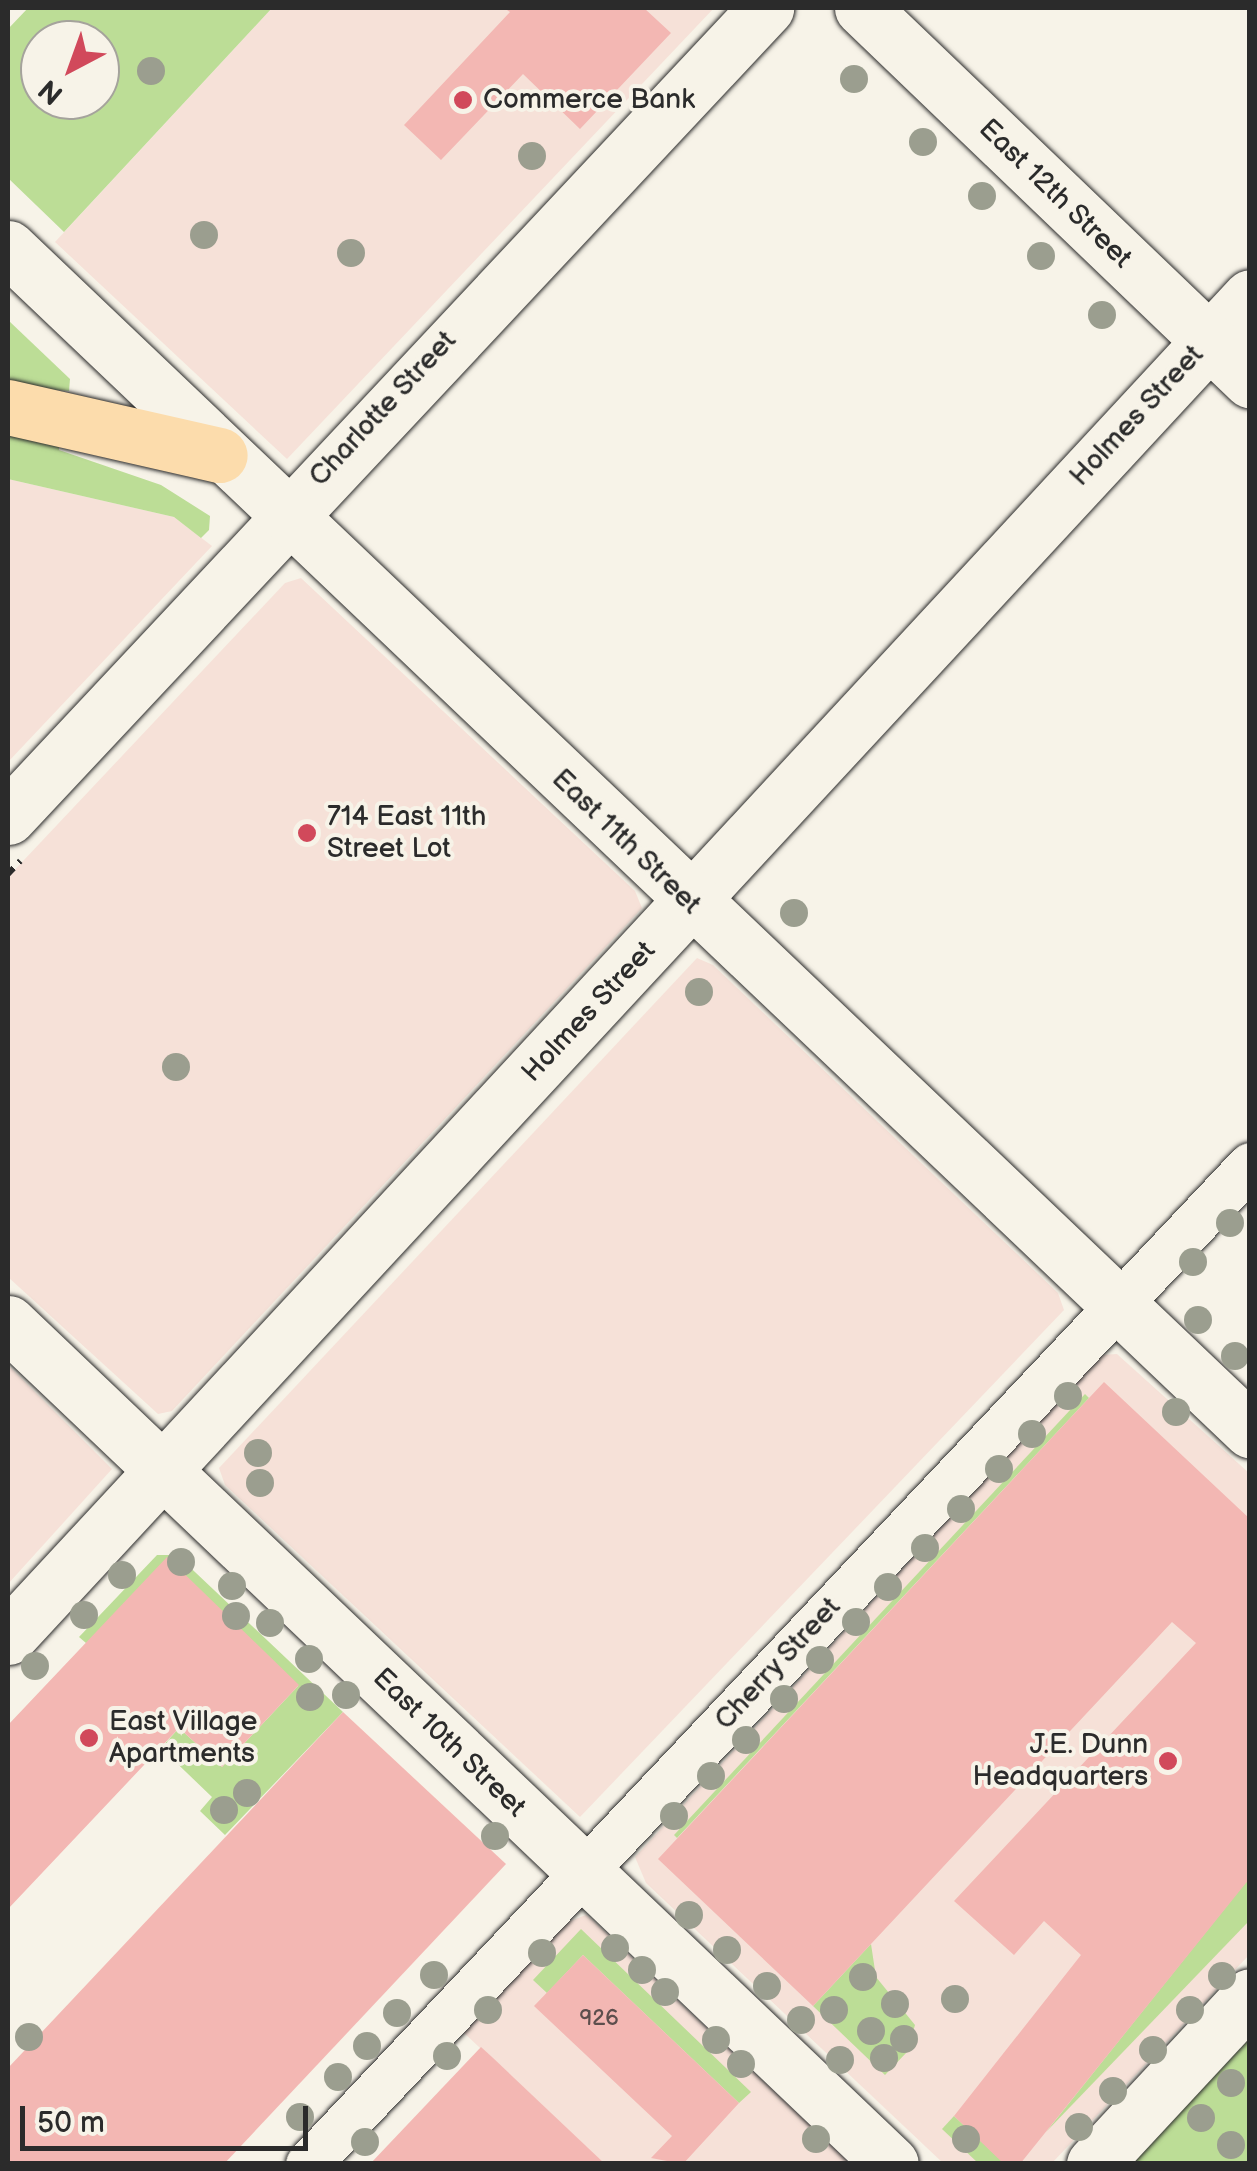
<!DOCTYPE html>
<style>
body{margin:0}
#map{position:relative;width:1257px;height:2171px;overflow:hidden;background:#f7f3e8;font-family:"Balsamiq Sans",sans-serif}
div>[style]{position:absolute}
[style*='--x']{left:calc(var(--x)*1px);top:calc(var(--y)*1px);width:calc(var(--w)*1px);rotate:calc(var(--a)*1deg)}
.built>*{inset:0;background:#f6e1d8}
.green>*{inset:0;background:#bcdd96}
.building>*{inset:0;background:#f3b7b3}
.path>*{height:6px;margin-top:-3px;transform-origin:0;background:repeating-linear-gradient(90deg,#2b2b2b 0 8px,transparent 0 16px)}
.roads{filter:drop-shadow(0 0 2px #2b2b2b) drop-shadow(0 0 2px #2b2b2b)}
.minor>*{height:45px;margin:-22.5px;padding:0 22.5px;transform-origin:22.5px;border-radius:22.5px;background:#f7f3e8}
.tertiary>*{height:55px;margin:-27.5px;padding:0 27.5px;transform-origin:27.5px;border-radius:27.5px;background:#f7f3e8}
.secondary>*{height:55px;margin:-27.5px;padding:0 27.5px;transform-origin:27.5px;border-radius:27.5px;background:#f7f3e8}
.motorway>*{height:55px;margin:-27.5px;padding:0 27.5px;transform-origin:27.5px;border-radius:27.5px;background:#fcdcac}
.trees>*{width:28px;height:28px;margin:-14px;border-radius:50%;background:#9b9e8f}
.dots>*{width:28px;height:28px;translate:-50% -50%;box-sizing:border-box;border:5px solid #f7f3e8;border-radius:50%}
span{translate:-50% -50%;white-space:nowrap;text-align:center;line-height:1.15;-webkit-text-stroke:8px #f7f3e8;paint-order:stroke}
.number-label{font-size:22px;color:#5d4e4d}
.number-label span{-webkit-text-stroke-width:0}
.poi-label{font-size:28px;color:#2b2b2b}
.left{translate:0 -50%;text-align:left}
.right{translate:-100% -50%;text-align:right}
.street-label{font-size:28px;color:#2b2b2b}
.frame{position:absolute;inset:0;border:10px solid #2b2b2b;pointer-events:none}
.north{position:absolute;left:20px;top:20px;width:100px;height:100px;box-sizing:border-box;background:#f7f3e8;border:2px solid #a5a39c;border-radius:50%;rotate:221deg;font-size:28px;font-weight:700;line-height:40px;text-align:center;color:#2b2b2b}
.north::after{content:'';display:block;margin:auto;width:35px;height:45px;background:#d1495b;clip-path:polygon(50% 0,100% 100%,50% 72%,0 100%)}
.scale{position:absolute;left:20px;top:2106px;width:288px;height:45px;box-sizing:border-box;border:5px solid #2b2b2b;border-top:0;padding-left:12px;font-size:30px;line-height:35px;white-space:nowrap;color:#2b2b2b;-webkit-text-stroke:8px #f7f3e8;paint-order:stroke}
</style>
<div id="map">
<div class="built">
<div style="clip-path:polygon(272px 8px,714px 8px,287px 459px,55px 242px)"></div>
<div style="clip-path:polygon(8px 479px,174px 517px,212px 546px,8px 762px)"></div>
<div style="clip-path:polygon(301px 578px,635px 891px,642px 908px,172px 1411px,158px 1414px,8px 1277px,8px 877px,285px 583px)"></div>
<div style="clip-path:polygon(697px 958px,713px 965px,1058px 1293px,1064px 1310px,580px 1817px,225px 1485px,219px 1468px)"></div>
<div style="clip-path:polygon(1117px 1354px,1249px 1473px,1249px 1955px,1052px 2163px,943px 2163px,646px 1883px,635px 1857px,1101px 1355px)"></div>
<div style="clip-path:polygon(8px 1365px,112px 1469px,8px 1584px)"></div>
<div style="clip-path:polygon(586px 1915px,590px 1918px,850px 2163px,603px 2163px,463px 2032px,565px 1923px)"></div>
</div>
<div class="green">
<div style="clip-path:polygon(evenodd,28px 8px,272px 8px,64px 232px,8px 178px,8px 29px,28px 8px,100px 40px,100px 100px,40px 100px,40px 40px,100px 40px)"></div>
<div style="clip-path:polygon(8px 320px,70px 379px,69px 391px,8px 386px)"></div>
<div style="clip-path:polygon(8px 435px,59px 439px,59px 450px,161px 485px,210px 516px,209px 530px,201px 538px,174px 517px,8px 479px)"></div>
<div style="clip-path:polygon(1085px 1394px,1089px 1398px,677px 1838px,674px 1835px)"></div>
<div style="clip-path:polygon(157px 1555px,177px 1555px,343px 1712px,225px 1835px,200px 1811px,212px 1797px,161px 1748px,179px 1728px,222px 1767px,298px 1686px,86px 1643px,79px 1637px)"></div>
<div style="clip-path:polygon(1249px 1878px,1249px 1921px,1046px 2132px)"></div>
<div style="clip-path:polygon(581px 1929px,751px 2092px,739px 2103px,583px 1955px,547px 1993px,533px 1980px)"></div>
<div style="clip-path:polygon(871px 1944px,876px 1977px,915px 2025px,907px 2052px,885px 2075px,813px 2006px)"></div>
<div style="clip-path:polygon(1249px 2039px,1249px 2163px,1133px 2163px)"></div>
<div style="clip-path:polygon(954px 2116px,1004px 2163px,978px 2163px,942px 2129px)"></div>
</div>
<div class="building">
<div style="clip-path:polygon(504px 8px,644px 8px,671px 33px,580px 129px,523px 74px,441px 160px,404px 125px,510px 12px)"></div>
<div style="clip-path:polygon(1104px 1382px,1250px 1519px,1250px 1878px,1020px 2164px,1004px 2164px,954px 2116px,1081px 1955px,1044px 1921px,1014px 1955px,954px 1901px,1196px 1643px,1172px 1622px,813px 2006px,658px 1859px)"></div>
<div style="clip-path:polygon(167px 1557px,299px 1685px,222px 1767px,179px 1728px,8px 1909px,8px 1725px)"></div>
<div style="clip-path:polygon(343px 1712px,506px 1864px,224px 2164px,8px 2164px,8px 2068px)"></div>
<div style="clip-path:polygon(583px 1955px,739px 2103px,683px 2164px,651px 2158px,672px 2136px,534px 2006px)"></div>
<div style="clip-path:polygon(481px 2047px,492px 2057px,605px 2164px,370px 2164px)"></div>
</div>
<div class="path">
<div style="--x:8;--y:874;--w:18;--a:-47"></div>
<div style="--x:1021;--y:2163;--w:1;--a:45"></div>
</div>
<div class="roads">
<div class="minor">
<div style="--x:308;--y:2164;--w:1373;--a:-46.68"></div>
</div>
<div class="tertiary">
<div style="--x:8;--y:817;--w:1109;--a:-46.86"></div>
<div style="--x:8;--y:1637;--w:1827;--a:-47.17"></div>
</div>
<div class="secondary">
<div style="--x:862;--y:8;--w:538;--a:43.79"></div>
<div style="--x:8;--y:248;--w:1715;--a:43.58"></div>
<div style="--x:8;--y:1323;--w:1219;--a:43.6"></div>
<div style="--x:1094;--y:2164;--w:229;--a:-47.1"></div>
</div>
<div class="motorway">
<div style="--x:8;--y:407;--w:217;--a:12.8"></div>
</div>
</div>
<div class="trees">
<div style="left:151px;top:71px"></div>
<div style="left:854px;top:79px"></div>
<div style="left:923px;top:142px"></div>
<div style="left:532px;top:156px"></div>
<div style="left:982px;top:196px"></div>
<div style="left:204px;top:235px"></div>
<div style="left:351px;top:253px"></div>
<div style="left:1041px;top:256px"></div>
<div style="left:1102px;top:315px"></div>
<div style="left:794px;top:913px"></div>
<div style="left:699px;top:992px"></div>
<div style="left:176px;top:1067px"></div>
<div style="left:1230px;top:1223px"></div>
<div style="left:1193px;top:1262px"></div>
<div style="left:1198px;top:1320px"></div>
<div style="left:1235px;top:1356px"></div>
<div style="left:1068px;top:1396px"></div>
<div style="left:1176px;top:1412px"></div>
<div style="left:1032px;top:1434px"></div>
<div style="left:258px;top:1453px"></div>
<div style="left:999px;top:1469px"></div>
<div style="left:260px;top:1483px"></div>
<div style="left:961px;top:1509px"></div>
<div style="left:925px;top:1548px"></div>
<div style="left:181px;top:1562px"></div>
<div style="left:122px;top:1575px"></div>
<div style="left:232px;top:1586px"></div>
<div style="left:888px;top:1587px"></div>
<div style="left:84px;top:1615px"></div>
<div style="left:236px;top:1616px"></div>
<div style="left:856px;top:1622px"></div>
<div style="left:270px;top:1623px"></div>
<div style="left:309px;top:1659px"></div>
<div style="left:820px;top:1660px"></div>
<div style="left:35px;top:1666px"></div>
<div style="left:346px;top:1695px"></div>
<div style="left:310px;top:1697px"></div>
<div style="left:784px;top:1699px"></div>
<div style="left:746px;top:1740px"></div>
<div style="left:711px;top:1776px"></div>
<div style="left:247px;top:1793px"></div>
<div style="left:224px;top:1810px"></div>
<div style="left:674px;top:1816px"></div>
<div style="left:495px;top:1836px"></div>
<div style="left:689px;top:1915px"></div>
<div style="left:615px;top:1948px"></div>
<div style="left:727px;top:1950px"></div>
<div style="left:542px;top:1953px"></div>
<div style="left:642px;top:1970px"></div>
<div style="left:434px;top:1975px"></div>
<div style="left:1222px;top:1976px"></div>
<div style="left:863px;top:1977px"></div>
<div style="left:767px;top:1986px"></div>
<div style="left:665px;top:1992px"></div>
<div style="left:955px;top:1999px"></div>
<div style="left:895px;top:2004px"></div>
<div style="left:488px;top:2010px"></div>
<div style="left:834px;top:2010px"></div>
<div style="left:1190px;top:2010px"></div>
<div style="left:397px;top:2013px"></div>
<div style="left:801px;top:2020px"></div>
<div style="left:871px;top:2031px"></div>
<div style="left:29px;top:2037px"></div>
<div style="left:904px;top:2039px"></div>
<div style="left:716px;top:2040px"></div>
<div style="left:367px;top:2046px"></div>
<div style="left:1153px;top:2050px"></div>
<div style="left:447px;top:2056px"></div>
<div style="left:884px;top:2058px"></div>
<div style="left:840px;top:2060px"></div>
<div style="left:741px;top:2064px"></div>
<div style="left:338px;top:2077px"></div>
<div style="left:1231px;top:2083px"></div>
<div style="left:1113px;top:2091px"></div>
<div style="left:300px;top:2117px"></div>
<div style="left:1201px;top:2118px"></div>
<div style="left:1079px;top:2127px"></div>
<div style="left:816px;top:2139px"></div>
<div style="left:966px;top:2139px"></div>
<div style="left:365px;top:2142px"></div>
<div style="left:1231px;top:2145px"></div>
</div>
<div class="dots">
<div style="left:463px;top:100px;background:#d1495b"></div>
<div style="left:307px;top:833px;background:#d1495b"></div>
<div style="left:89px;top:1738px;background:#d1495b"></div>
<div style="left:1168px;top:1761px;background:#d1495b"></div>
</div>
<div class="number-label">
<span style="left:599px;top:2019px">926</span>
</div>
<div class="poi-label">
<span class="left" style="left:483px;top:100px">Commerce Bank</span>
<span class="left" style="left:327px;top:833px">714 East 11th<br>Street Lot</span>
<span class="left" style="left:109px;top:1738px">East Village<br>Apartments</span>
<span class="right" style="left:1148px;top:1761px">J.E. Dunn<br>Headquarters</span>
</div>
<div class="street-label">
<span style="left:1055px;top:194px;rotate:44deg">East 12th Street</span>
<span style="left:383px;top:409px;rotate:-47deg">Charlotte Street</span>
<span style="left:1137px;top:416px;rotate:-47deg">Holmes Street</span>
<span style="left:626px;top:842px;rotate:44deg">East 11th Street</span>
<span style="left:589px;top:1012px;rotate:-47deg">Holmes Street</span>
<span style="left:778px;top:1664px;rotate:-47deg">Cherry Street</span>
<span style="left:449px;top:1743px;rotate:44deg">East 10th Street</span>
</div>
<div class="frame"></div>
<div class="north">N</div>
<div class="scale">50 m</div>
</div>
